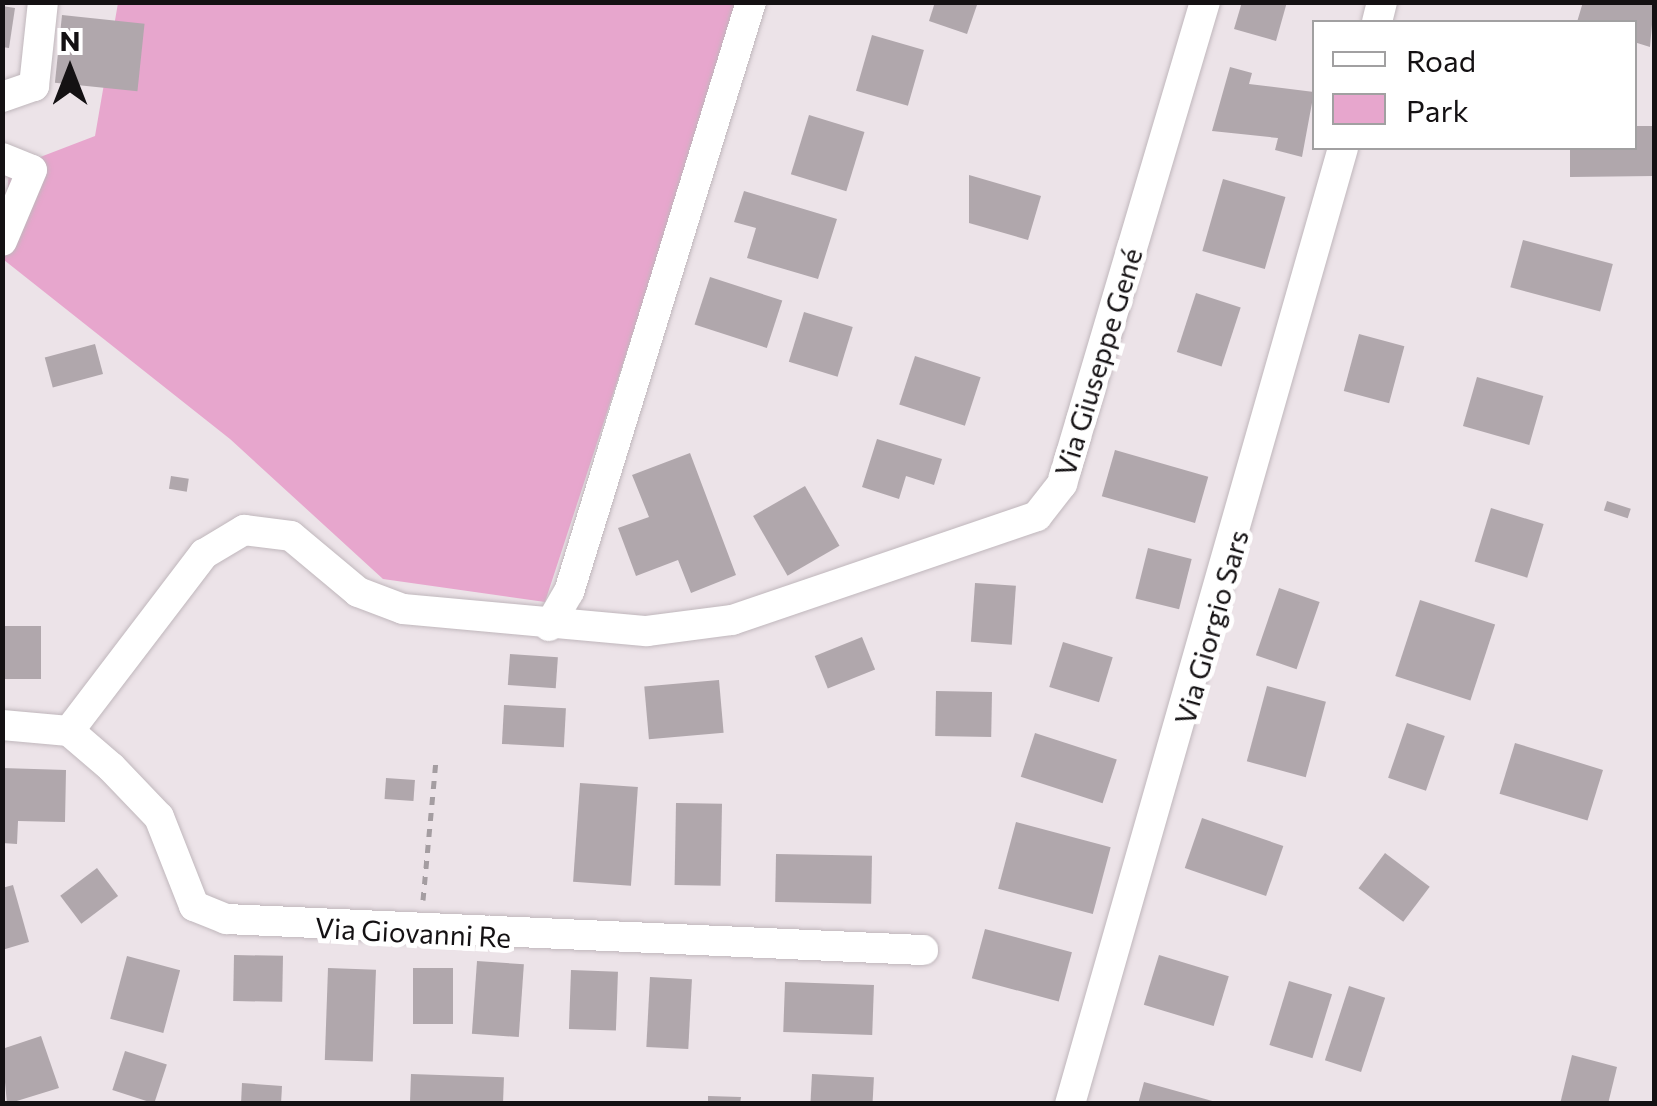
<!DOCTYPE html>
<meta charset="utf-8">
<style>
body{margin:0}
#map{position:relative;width:1657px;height:1106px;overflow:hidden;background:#ece3e8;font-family:Commissioner,sans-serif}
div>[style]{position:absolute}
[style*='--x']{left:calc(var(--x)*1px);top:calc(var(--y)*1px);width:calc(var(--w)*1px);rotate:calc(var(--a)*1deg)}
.green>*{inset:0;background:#e7a6cd}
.building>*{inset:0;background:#b0a7ac;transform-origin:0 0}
.path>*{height:5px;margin-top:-2.5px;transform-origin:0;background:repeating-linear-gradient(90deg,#a49da1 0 8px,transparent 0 16px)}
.roads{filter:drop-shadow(0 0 2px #c0b7bc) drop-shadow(0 0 2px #c0b7bc)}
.minor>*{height:30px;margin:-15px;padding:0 15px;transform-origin:15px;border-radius:15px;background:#fff}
span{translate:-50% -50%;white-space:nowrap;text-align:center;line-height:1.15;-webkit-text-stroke:10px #fff;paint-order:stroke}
.street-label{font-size:28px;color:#141113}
.frame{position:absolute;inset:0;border:5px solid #141113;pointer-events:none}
.legend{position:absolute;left:1312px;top:20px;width:325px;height:130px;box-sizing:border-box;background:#fff;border:2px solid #a1a0a1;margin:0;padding:12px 18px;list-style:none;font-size:30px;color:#141113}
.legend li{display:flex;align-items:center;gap:20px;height:50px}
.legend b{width:50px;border:2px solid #a1a0a1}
.north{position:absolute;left:20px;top:20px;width:100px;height:100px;-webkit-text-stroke:8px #fff;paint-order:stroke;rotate:0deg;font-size:28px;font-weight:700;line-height:40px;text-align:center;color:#141113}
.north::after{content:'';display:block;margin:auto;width:35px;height:45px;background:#141113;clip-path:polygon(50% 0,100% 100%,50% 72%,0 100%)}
</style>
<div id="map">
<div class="green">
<div style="clip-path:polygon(118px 3px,741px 3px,545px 602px,383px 579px,230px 439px,4px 260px,9px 169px,95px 136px)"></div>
</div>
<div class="building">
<div style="clip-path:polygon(935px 2px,978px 2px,967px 34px,929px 21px)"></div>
<div style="clip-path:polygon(1242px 2px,1287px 2px,1276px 41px,1234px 29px)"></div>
<div style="clip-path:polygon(1583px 2px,1654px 2px,1650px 47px,1634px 42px,1634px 22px,1577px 22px)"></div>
<div style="clip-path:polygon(2px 6px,15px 8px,9px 48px,2px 47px)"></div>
<div style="left:62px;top:15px;width:83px;height:68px;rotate:6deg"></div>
<div style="left:872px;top:35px;width:54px;height:58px;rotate:16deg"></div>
<div style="clip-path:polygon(1230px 67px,1252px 73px,1249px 84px,1314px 92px,1302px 157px,1275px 150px,1278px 138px,1212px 131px)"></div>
<div style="left:809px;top:115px;width:58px;height:62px;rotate:17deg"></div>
<div style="clip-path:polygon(1634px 126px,1654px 126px,1654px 176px,1570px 177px,1570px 148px,1634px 148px)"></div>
<div style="clip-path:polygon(969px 175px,1041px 196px,1028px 240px,969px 223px)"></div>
<div style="left:1223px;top:179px;width:65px;height:75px;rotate:16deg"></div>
<div style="clip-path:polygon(744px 191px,837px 219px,818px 279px,747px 258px,756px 228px,734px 222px)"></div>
<div style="left:1523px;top:240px;width:93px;height:49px;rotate:15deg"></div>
<div style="left:710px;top:277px;width:76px;height:50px;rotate:18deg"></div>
<div style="left:1196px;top:293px;width:47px;height:62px;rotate:18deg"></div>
<div style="left:804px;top:312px;width:51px;height:52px;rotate:17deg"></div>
<div style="left:1359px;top:334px;width:47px;height:59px;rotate:15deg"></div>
<div style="left:95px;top:344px;width:31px;height:52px;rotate:75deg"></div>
<div style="left:915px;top:356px;width:69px;height:51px;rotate:18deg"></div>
<div style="left:1477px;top:377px;width:69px;height:51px;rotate:16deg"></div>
<div style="clip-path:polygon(877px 439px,942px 459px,934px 485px,906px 476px,899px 499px,862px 487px)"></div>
<div style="left:1115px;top:450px;width:97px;height:48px;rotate:16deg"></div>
<div style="clip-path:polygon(690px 453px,736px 575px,691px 593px,678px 560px,636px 576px,618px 528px,649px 517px,632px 475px)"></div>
<div style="left:171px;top:476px;width:18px;height:13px;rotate:9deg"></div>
<div style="left:805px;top:486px;width:69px;height:60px;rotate:60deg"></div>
<div style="left:1607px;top:501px;width:25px;height:10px;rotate:18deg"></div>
<div style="left:1491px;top:508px;width:55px;height:56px;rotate:17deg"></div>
<div style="left:1148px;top:548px;width:45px;height:52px;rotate:14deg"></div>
<div style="left:975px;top:583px;width:41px;height:59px;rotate:4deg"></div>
<div style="left:1279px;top:588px;width:43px;height:71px;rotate:19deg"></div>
<div style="left:1420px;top:600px;width:79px;height:80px;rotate:18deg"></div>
<div style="left:2px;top:626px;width:39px;height:53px"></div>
<div style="left:862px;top:637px;width:35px;height:51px;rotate:68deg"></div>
<div style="left:1063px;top:642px;width:52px;height:47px;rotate:17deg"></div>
<div style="left:510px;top:654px;width:48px;height:31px;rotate:4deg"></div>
<div style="left:719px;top:680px;width:53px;height:75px;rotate:85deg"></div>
<div style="left:1267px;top:686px;width:61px;height:78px;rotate:15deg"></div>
<div style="left:936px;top:691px;width:56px;height:45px;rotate:1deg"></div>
<div style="left:504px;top:705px;width:62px;height:39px;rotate:3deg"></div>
<div style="left:1407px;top:723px;width:40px;height:58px;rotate:19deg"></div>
<div style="left:1035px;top:733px;width:86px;height:46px;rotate:18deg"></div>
<div style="left:1515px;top:743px;width:92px;height:53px;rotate:17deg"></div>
<div style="clip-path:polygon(2px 768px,66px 770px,65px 822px,18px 821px,17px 844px,2px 843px)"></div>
<div style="left:386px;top:778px;width:29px;height:21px;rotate:4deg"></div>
<div style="left:580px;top:783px;width:58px;height:99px;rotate:4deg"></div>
<div style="left:676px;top:803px;width:46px;height:82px;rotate:1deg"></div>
<div style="left:1202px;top:818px;width:86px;height:53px;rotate:19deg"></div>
<div style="left:1016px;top:822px;width:98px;height:69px;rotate:15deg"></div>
<div style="left:1385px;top:853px;width:56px;height:44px;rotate:37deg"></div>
<div style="left:776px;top:854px;width:96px;height:48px;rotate:1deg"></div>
<div style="left:97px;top:868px;width:35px;height:46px;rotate:53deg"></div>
<div style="clip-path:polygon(13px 885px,29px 942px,2px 950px,2px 888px)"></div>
<div style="left:985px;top:929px;width:90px;height:51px;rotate:15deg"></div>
<div style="left:234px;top:955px;width:49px;height:46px;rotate:1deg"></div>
<div style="left:1159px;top:955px;width:73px;height:52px;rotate:17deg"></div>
<div style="left:127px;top:956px;width:55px;height:65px;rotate:15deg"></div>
<div style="left:477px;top:961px;width:47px;height:73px;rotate:4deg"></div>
<div style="left:328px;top:968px;width:48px;height:92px;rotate:2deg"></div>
<div style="left:413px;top:968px;width:40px;height:56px"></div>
<div style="left:571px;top:970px;width:47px;height:59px;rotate:2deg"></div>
<div style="left:650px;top:977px;width:42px;height:70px;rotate:3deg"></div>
<div style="left:1289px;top:981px;width:45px;height:67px;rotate:17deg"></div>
<div style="left:785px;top:982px;width:89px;height:50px;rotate:2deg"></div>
<div style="left:1349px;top:986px;width:38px;height:78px;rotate:18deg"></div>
<div style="clip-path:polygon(41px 1036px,59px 1088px,7px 1104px,2px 1049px)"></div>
<div style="left:125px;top:1051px;width:44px;height:41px;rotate:18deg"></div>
<div style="clip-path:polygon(1572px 1055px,1617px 1067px,1608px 1104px,1560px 1104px)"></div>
<div style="left:411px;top:1074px;width:93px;height:30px;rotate:2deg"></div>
<div style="left:812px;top:1074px;width:62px;height:30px;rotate:3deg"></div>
<div style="clip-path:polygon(1144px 1082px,1216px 1102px,1216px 1104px,1138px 1104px)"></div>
<div style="clip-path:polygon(242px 1083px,282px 1086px,281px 1104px,241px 1104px)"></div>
<div style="clip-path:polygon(708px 1096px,741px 1097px,740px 1104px,708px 1104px)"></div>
</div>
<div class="path">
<div style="--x:423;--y:900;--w:142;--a:-84.7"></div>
</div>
<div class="roads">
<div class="minor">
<div style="--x:1377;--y:22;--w:21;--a:-76"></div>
<div style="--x:2;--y:97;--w:34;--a:-19"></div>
<div style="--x:34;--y:86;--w:84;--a:-83.9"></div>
<div style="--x:2;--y:158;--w:32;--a:22"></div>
<div style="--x:32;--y:170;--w:77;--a:112.9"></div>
<div style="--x:549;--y:626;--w:39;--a:-60"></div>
<div style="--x:569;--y:592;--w:617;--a:-72.86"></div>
<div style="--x:2;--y:725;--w:67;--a:5.1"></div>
<div style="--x:69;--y:731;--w:55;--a:40.6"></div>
<div style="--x:111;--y:767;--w:69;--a:46.2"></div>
<div style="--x:159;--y:817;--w:96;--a:68.5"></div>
<div style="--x:194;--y:906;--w:35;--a:22"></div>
<div style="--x:226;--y:919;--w:698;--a:2.55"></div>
<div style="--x:69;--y:731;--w:223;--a:-52.7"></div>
<div style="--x:204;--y:554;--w:47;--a:-31"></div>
<div style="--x:244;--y:530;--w:47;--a:7.3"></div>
<div style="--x:291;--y:536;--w:87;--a:39.9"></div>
<div style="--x:358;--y:592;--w:48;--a:20.7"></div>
<div style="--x:403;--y:609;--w:245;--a:5.2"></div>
<div style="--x:647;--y:631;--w:86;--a:-7.4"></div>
<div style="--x:732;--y:620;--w:322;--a:-18.8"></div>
<div style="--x:1037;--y:516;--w:41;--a:-52"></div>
<div style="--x:1062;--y:484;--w:503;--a:-73.48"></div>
<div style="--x:1070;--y:1104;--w:994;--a:-74.06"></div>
</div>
</div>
<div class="street-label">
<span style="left:1098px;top:362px;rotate:-73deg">Via Giuseppe Gené</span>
<span style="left:1211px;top:627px;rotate:-74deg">Via Giorgio Sars</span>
<span style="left:413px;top:932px;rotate:3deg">Via Giovanni Re</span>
</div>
<div class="frame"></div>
<ul class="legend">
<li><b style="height:12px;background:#fff"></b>Road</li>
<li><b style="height:28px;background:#e7a6cd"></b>Park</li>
</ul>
<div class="north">N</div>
</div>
